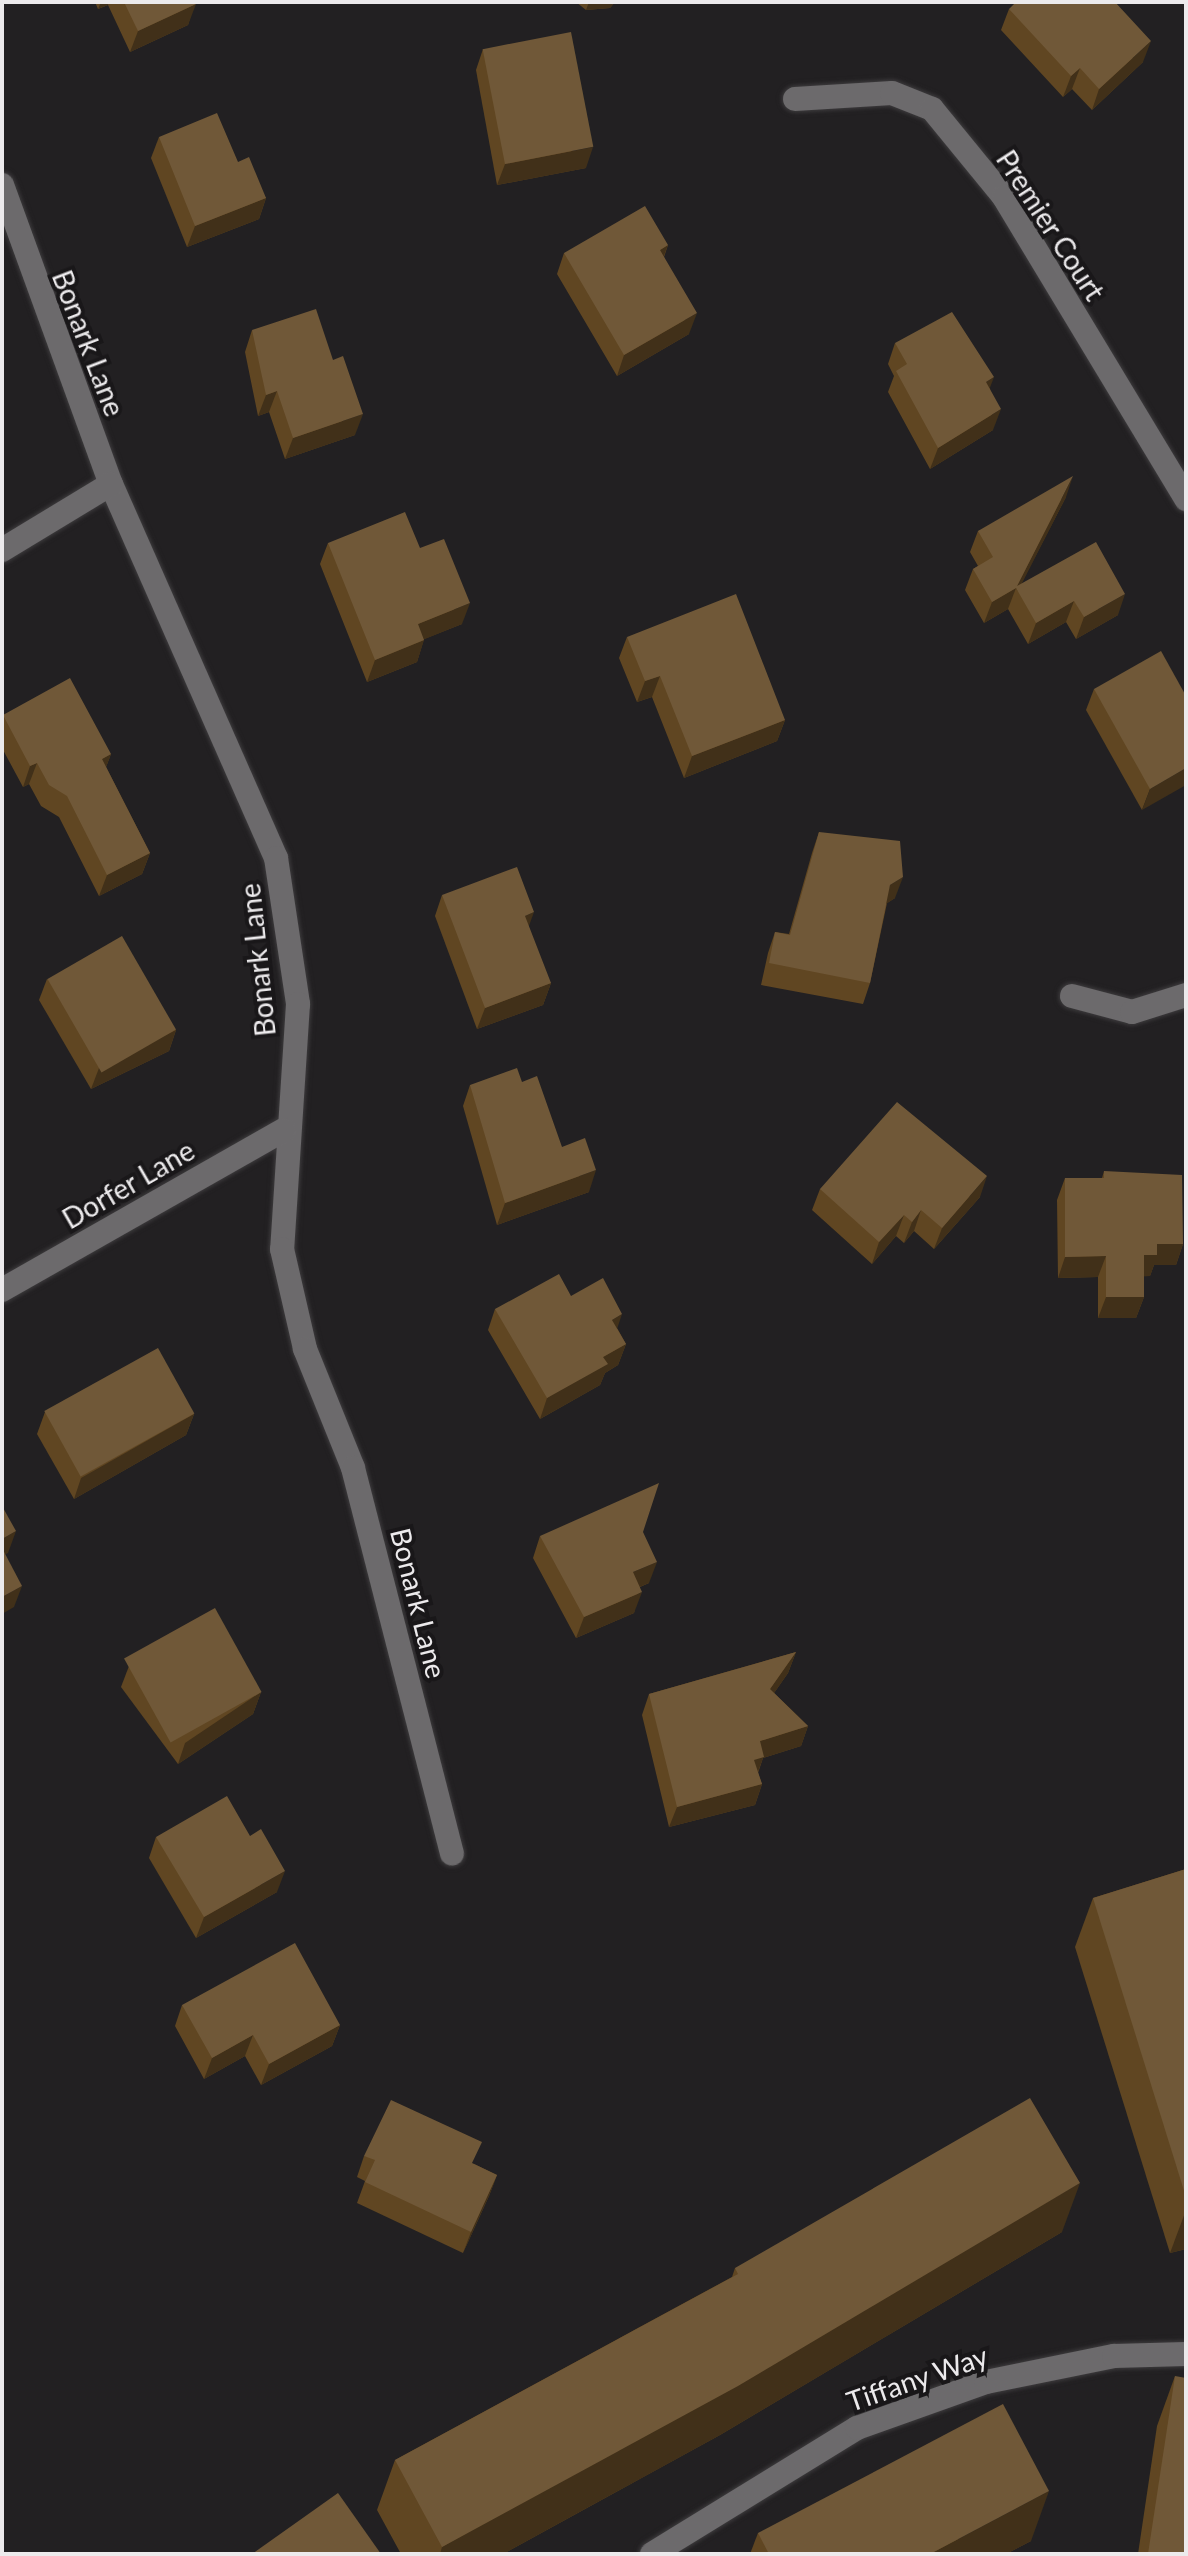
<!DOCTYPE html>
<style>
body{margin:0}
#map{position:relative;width:1188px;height:2556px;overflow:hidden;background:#222022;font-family:Lato,sans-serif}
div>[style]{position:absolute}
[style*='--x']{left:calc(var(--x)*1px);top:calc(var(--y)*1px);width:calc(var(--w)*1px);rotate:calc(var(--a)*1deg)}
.roads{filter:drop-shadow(0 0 2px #3d3b3d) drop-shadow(0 0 2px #3d3b3d)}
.minor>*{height:24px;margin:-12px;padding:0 12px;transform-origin:12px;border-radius:12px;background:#6c6a6c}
.wall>*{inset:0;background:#604622}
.shaded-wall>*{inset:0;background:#413019}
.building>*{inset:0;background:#705838;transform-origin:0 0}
span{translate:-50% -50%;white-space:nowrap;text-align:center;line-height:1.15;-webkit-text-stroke:8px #191719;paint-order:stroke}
.street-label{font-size:28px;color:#eceaec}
.frame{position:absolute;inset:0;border:4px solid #eceaec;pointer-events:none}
</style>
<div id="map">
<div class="roads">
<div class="minor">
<div style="--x:795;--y:99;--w:97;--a:-3.5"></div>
<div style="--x:892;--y:93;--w:43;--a:21.8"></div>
<div style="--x:932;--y:109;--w:114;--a:50.7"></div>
<div style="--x:1004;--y:197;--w:353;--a:58.9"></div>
<div style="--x:2;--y:185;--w:318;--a:70"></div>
<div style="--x:111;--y:484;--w:409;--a:66.2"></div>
<div style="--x:276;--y:858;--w:148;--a:81.4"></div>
<div style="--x:298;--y:1004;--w:246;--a:93.7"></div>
<div style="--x:282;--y:1249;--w:103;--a:77"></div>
<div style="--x:305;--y:1349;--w:128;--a:68"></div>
<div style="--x:353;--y:1468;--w:398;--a:75.6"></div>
<div style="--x:2;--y:550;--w:127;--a:-31.2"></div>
<div style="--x:1072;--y:996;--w:62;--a:14.9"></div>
<div style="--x:1132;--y:1012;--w:57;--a:-17.5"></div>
<div style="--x:2;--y:1290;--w:324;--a:-29.6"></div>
<div style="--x:652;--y:2554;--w:241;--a:-31.6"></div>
<div style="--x:857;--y:2428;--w:137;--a:-19.6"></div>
<div style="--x:986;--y:2382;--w:131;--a:-11.5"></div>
<div style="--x:1114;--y:2356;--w:72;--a:-1.6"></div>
</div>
</div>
<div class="wall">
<div style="clip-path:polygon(95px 2px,195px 2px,188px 25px,130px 52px,108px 5px,98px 9px)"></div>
<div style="clip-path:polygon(576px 2px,615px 2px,610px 8px,586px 10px)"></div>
<div style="clip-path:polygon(1009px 9px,1143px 62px,1092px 110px,1072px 89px,1063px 97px,1001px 30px)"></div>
<div style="clip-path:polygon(483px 49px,586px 168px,497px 185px,476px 70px)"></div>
<div style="clip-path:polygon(159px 137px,238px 162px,266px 198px,259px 219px,187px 247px,151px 158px)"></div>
<div style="clip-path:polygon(668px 245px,664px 257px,689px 334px,617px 376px,557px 274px,564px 253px)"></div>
<div style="clip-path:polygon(252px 330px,355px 435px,285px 459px,269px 412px,258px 416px,245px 352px)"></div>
<div style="clip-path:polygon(895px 343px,990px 388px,993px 430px,930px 469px,888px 392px,894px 376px,888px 364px)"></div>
<div style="clip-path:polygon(1066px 497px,1021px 584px,1118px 615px,1076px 639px,1066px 622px,1028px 644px,1008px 609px,984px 623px,965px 590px,973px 569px,978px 566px,970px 552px,978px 531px)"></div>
<div style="clip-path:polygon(328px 543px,420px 548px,462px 624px,424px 639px,417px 662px,367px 682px,320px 564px)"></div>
<div style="clip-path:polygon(627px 637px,785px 720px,777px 741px,684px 778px,652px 697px,637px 702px,619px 658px)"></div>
<div style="clip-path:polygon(1094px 689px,1186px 696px,1142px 810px,1086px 710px)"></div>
<div style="clip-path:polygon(3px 715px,111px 754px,106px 767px,150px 853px,142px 874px,99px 896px,59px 817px,41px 806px,29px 784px,23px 787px,2px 748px)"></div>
<div style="clip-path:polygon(819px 832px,895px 898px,887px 903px,870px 983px,863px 1004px,761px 985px,768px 953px,775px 932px,789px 934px,812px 853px)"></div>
<div style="clip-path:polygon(442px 895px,551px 983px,543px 1005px,477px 1029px,435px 916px)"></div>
<div style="clip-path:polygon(47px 979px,176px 1030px,169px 1051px,91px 1089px,39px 1000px)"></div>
<div style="clip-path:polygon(522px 1082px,589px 1192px,497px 1225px,463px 1106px,470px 1085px)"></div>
<div style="clip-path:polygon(1104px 1171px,1183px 1244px,1176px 1265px,1154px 1265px,1150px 1276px,1144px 1276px,1144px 1297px,1136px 1318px,1098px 1318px,1098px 1277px,1058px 1278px,1057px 1200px,1065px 1178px,1102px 1178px)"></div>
<div style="clip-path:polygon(820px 1189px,980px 1197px,934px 1249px,914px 1231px,904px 1243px,896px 1236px,872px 1264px,812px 1210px)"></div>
<div style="clip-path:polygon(571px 1296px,617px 1328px,626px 1344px,618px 1365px,605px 1373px,600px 1385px,540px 1419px,488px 1330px,495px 1309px)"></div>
<div style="clip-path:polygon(45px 1412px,194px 1414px,186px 1435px,74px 1499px,37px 1434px)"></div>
<div style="clip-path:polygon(540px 1536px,649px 1583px,640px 1587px,634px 1613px,576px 1638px,533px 1558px)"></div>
<div style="clip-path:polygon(796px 1652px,788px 1673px,774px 1693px,808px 1726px,801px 1746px,763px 1758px,758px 1773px,762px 1784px,755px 1805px,669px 1827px,642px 1715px,649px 1694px)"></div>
<div style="clip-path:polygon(129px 1666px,261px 1692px,253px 1714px,178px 1764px,121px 1687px)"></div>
<div style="clip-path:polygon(156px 1837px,277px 1892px,196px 1938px,149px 1858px)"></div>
<div style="clip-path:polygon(1186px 1869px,1186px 2249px,1170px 2253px,1075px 1947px,1093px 1898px)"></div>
<div style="clip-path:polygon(182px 2005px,340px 2025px,332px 2046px,261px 2085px,245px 2056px,204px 2079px,175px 2026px)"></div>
<div style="clip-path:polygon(364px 2156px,474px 2164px,497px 2175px,489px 2196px,463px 2253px,357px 2203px,365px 2181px,357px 2177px)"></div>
<div style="clip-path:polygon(1062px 2232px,720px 2435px,503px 2554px,401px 2554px,377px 2510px,395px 2460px,732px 2277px,735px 2268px)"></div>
<div style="clip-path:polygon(1175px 2376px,1186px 2554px,1138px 2554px,1157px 2426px)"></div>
<div style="clip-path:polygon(758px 2533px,1031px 2541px,1006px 2554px,750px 2554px)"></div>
</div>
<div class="shaded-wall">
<div style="clip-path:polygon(101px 2px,109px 2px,108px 5px,98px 9px)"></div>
<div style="clip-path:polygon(589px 2px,615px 2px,610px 8px,586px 10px)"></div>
<div style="clip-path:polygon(196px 4px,188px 25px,130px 52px,138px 31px)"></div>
<div style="clip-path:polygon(1151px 41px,1143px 62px,1092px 110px,1099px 89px)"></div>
<div style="clip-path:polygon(1080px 68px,1072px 89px,1063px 97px,1071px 76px)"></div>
<div style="clip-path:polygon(593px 147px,586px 168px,497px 185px,505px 164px)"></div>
<div style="clip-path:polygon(266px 198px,259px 219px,187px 247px,195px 226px)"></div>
<div style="clip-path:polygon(668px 245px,660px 266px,660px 250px)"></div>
<div style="clip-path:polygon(697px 313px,689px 334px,617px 376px,624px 355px)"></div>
<div style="clip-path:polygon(994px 377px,986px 398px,986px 382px)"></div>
<div style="clip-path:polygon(277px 391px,269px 412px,258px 416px,266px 395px)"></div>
<div style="clip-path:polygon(1001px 409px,993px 430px,930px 469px,938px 448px)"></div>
<div style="clip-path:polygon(363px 414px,355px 435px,285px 459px,293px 438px)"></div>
<div style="clip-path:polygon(1073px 476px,1066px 497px,1018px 591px,1016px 588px)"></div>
<div style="clip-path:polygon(1016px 588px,1008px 609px,984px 623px,992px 602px)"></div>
<div style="clip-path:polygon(1125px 594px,1118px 615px,1076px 639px,1084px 617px)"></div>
<div style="clip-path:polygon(1074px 601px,1066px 622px,1028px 644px,1036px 623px)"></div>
<div style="clip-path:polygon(470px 603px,462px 624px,410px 645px,418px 624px)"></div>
<div style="clip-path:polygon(424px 640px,417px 662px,367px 682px,375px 660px)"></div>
<div style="clip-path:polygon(660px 676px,652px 697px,637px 702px,645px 681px)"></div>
<div style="clip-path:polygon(785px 720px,777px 741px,684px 778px,692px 756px)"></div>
<div style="clip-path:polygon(111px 754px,103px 775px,102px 759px)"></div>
<div style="clip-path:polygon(37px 763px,29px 784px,23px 787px,30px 766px)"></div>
<div style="clip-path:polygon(1186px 768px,1186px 785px,1142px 810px,1150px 789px)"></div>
<div style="clip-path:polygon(150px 853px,142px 874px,99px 896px,107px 875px)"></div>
<div style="clip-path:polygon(903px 877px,895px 898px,883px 906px,890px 885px)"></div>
<div style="clip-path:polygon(534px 912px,526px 934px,525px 916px)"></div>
<div style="clip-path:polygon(551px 983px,543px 1005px,477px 1029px,485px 1008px)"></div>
<div style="clip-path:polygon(176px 1030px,169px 1051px,91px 1089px,99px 1068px)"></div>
<div style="clip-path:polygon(596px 1170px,589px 1192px,497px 1225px,505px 1203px)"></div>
<div style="clip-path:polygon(987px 1176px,980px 1197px,934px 1249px,942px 1228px)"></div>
<div style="clip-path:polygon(921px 1210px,914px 1231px,904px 1243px,912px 1222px)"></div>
<div style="clip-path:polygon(904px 1215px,896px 1236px,872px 1264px,879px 1242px)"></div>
<div style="clip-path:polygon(1157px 1244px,1183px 1244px,1176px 1265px,1154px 1265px,1150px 1276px,1136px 1277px,1144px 1255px)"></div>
<div style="clip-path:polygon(1106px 1256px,1098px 1277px,1058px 1278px,1065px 1257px)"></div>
<div style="clip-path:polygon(1106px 1297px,1144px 1297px,1136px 1318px,1098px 1318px)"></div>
<div style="clip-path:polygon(622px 1314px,615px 1335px,612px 1320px)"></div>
<div style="clip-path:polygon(626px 1344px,618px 1365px,605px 1373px,600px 1385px,540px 1419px,547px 1398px,603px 1357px)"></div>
<div style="clip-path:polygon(194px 1414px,186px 1435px,74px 1499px,81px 1478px)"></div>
<div style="clip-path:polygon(16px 1531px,8px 1553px,2px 1556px,2px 1539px)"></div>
<div style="clip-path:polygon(657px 1562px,649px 1583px,625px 1593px,633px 1572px)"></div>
<div style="clip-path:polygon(22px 1586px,14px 1607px,2px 1614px,2px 1597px)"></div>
<div style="clip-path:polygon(642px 1592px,634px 1613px,576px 1638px,584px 1617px)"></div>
<div style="clip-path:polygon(796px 1652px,788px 1673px,763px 1709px,770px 1689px)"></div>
<div style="clip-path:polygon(261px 1692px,253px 1714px,178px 1764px,185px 1743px)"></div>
<div style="clip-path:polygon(808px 1726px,801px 1746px,763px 1758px,756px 1777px,746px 1780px,760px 1741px)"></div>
<div style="clip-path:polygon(762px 1784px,755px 1805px,669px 1827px,677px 1807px)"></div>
<div style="clip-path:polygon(285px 1871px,277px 1892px,196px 1938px,204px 1917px)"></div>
<div style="clip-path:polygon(340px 2025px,332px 2046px,261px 2085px,269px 2064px)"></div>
<div style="clip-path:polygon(253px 2035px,245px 2056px,204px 2079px,212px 2058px)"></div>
<div style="clip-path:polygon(497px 2175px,489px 2196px,463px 2253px,471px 2232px)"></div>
<div style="clip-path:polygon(1080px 2183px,1062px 2232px,720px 2435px,503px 2554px,440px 2554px,442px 2547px)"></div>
<div style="clip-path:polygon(1186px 2210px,1186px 2249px,1170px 2253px)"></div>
<div style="clip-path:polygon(1049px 2491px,1031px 2541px,1006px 2554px,930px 2554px)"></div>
</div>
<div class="building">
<div style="clip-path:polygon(124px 2px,195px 2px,196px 4px,138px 31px)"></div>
<div style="clip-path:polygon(1016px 2px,1115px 2px,1151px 41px,1099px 89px,1080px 68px,1071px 76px,1009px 9px)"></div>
<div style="left:571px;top:32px;width:117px;height:90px;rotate:79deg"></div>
<div style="clip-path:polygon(217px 113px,238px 162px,249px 157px,266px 198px,195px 226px,159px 137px)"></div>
<div style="clip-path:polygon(645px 206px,668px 245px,660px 250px,697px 313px,624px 355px,564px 253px)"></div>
<div style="clip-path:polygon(316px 309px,333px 360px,343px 356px,363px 414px,293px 438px,277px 391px,266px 395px,252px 330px)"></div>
<div style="clip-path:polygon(952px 312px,994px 377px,986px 382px,1001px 409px,938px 448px,896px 371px,907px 364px,895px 343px)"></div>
<div style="clip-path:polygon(1073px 476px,1017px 586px,1096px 542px,1125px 594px,1084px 617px,1074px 601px,1036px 623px,1016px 588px,992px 602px,973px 569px,993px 557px,978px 531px)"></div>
<div style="clip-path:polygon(405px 512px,420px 548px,444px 539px,470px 603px,418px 624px,424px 640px,375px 660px,328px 543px)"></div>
<div style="clip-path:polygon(736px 594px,785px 720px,692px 756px,660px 676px,645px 681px,627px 637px)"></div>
<div style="clip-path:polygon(1161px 651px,1186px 696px,1186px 768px,1150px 789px,1094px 689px)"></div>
<div style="clip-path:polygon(70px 678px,111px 754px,102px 759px,150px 853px,107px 875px,67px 796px,49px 785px,37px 763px,30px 766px,3px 715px)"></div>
<div style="clip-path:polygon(819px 832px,900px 841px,903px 877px,890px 885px,870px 983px,769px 963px,775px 932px,790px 935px)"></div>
<div style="clip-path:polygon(517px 867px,534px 912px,525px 916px,551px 983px,485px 1008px,442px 895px)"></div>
<div style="left:122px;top:936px;width:108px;height:86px;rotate:60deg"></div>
<div style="clip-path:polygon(517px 1068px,522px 1082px,537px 1076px,562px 1147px,585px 1138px,596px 1170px,505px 1203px,470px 1085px)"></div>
<div style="clip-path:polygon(897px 1102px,987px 1176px,942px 1228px,921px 1210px,912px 1222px,904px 1215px,879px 1242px,820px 1189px)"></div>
<div style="clip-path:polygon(1104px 1171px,1182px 1175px,1183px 1244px,1157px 1244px,1157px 1255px,1144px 1255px,1144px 1297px,1106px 1297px,1106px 1256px,1065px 1257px,1065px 1178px,1104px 1178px)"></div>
<div style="clip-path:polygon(559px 1274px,571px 1296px,603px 1278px,622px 1314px,612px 1320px,626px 1344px,603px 1357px,608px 1364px,547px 1398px,495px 1309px)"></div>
<div style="left:158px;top:1348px;width:75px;height:130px;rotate:61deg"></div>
<div style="clip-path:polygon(659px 1483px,643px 1532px,657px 1562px,633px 1572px,642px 1592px,584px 1617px,540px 1536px)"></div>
<div style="clip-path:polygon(2px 1506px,16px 1531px,2px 1539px)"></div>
<div style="clip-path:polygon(2px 1548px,22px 1586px,2px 1597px)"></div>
<div style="left:215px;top:1608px;width:96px;height:104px;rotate:61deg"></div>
<div style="clip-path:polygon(796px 1652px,770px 1689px,808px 1726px,760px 1741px,764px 1757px,754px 1760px,762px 1784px,677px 1807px,649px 1694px)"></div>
<div style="clip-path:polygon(227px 1796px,250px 1836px,261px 1829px,285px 1871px,204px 1917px,156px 1837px)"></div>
<div style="clip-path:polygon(1186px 1869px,1186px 2197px,1093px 1898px)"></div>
<div style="clip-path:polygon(295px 1943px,340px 2025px,269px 2064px,253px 2035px,212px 2058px,182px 2005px)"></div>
<div style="clip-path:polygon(1030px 2098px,1080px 2183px,738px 2386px,442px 2547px,395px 2460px,738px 2274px,735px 2268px)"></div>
<div style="clip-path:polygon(391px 2100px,482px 2142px,472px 2163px,497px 2175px,471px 2232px,365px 2182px,375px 2160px,364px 2156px)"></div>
<div style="clip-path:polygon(1175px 2376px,1186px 2378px,1186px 2554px,1148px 2554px)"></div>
<div style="clip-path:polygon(1003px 2404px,1049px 2491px,930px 2554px,769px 2554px,758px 2533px)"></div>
<div style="clip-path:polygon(338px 2493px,381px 2554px,252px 2554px)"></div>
</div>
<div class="street-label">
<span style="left:1051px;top:225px;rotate:57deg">Premier Court</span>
<span style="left:89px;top:343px;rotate:69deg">Bonark Lane</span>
<span style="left:257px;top:960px;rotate:-96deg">Bonark Lane</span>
<span style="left:128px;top:1184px;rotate:-30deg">Dorfer Lane</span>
<span style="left:419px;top:1603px;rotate:76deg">Bonark Lane</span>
<span style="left:917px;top:2378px;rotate:-19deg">Tiffany Way</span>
</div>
<div class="frame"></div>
</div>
